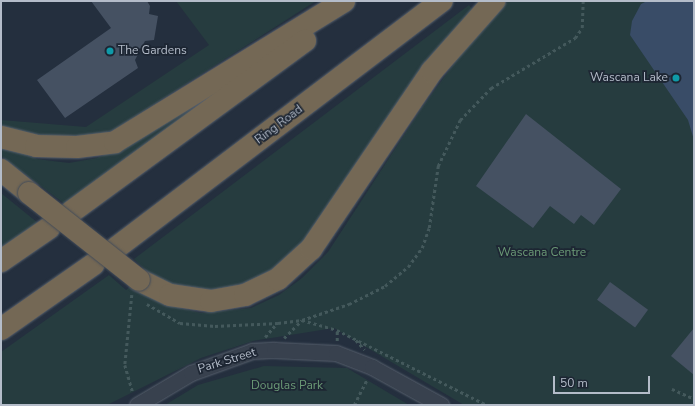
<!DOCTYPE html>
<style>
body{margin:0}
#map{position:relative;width:695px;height:406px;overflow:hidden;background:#242f3e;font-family:"Nunito Sans",sans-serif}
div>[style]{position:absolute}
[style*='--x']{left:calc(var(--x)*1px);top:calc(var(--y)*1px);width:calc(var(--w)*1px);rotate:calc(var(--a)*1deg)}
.green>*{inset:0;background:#263c3f}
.water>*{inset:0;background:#394c67}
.building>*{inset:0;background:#455162;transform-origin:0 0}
.path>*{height:2.5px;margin-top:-1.25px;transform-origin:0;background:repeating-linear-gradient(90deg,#44595c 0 3px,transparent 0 6px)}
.roads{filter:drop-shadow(0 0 1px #565f6c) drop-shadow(0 0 1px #565f6c)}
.minor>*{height:15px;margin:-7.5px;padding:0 7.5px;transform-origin:7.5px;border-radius:7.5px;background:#38414e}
.highway>*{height:22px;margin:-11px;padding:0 11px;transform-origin:11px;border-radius:11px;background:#746855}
.bridges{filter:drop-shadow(0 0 1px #434c59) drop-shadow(0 0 1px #434c59)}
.highway-bridge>*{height:22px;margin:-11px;padding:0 11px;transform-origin:11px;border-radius:11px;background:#746855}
.dots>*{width:11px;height:11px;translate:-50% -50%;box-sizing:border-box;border:2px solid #1d2633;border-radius:50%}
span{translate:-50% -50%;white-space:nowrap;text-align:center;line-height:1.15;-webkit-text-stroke:3.5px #1d2633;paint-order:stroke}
.poi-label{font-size:12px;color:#b4bcc9}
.left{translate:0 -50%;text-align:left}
.right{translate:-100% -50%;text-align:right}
.street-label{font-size:12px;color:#b4bcc9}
.park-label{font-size:12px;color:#6b9a76}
.frame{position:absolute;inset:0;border:2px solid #b4bcc9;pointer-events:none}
.scale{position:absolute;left:553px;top:376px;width:97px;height:18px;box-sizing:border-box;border:2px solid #b4bcc9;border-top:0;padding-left:5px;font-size:12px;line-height:14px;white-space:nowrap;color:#b4bcc9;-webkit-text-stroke:3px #1d2633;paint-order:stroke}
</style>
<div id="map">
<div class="green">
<div style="clip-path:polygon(176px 1px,316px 1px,114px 130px,81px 140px,43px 141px,1px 128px,1px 120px,86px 127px,209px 45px)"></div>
<div style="clip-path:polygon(508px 1px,694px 1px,694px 405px,464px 405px,334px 328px,253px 341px,201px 358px,107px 405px,1px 405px,1px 352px,109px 275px,126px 290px,131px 286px,164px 304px,201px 313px,251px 308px,279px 295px,302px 278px,328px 252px,423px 106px,484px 23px)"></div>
<div style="clip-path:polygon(469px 5px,476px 14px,298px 255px,241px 291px,187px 292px,150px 275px,134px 259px)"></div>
<div style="clip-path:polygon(266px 55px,66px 205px,1px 156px,1px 145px,37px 159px,69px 163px,97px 158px,130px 143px)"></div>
<div style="clip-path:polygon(1px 193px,38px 223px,1px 247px)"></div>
<div style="clip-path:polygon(264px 366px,347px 368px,409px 405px,165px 405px,198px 385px)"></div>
</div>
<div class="water">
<div style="clip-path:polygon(647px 1px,694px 1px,694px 140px,688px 120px,630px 35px,632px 21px,641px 4px)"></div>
</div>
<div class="building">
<div style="clip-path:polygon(91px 1px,147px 1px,150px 6px,149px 14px,158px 16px,154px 40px,145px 41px,135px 60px,138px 68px,65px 118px,37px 80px,111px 28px)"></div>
<div style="clip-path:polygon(526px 114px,621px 189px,594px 225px,581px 215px,574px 224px,550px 206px,533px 228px,476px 186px)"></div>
<div style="left:610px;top:282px;width:47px;height:22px;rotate:36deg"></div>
<div style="clip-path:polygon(694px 328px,694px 375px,671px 356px)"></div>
</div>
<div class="path">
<div style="--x:132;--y:295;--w:70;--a:95.7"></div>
<div style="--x:125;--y:365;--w:29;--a:74"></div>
<div style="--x:147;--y:304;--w:38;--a:30"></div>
<div style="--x:180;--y:323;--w:35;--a:5"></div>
<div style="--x:215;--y:326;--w:63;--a:-2.7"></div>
<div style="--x:278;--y:323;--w:24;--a:-7"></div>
<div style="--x:302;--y:320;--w:50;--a:-18.8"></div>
<div style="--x:349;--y:304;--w:40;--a:-26.6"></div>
<div style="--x:385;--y:286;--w:30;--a:-40"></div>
<div style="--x:408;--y:267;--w:24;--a:-54"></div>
<div style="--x:422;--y:248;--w:21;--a:-71"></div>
<div style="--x:429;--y:228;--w:63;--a:-81.7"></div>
<div style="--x:438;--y:166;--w:51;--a:-64.4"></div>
<div style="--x:460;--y:120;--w:45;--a:-45.9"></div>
<div style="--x:491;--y:88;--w:98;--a:-30.8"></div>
<div style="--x:575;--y:38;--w:12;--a:-55"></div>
<div style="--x:582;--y:28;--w:27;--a:-88"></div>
<div style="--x:265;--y:337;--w:18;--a:-49"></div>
<div style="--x:284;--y:338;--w:25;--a:-45"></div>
<div style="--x:302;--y:320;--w:36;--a:16"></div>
<div style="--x:337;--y:330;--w:168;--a:26.6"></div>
<div style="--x:356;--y:340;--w:13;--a:48"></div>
<div style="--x:337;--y:341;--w:11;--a:-90"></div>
<div style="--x:672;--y:389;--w:24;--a:24"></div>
<div style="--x:354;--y:405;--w:29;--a:-63"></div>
</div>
<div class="roads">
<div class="minor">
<div style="--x:137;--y:405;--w:63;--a:-30.7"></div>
<div style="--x:191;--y:373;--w:65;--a:-19.8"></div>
<div style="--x:252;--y:351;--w:22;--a:-3"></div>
<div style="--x:274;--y:350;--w:62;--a:2.8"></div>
<div style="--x:336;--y:353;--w:39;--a:21"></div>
<div style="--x:372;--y:367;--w:79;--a:28.8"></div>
</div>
<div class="highway">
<div style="--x:1;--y:137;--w:36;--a:14"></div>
<div style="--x:36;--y:146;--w:41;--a:1.4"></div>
<div style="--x:77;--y:147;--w:38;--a:-7"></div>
<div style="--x:115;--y:142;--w:269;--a:-31.6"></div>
<div style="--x:1;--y:170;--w:36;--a:39"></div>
<div style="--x:71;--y:212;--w:290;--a:-36.2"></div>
<div style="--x:116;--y:248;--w:409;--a:-37.2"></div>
<div style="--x:1;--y:261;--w:58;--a:-34.5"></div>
<div style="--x:139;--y:280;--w:34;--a:26"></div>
<div style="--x:170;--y:295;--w:41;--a:8.3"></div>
<div style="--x:211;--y:301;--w:35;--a:-10"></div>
<div style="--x:245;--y:295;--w:37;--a:-26"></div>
<div style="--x:278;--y:279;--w:45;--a:-42.3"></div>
<div style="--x:311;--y:249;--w:215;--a:-55.8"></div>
<div style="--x:432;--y:71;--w:94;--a:-48.5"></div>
<div style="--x:1;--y:329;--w:113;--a:-35"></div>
</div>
</div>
<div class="bridges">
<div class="highway-bridge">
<div style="--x:29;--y:193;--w:140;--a:38.3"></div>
</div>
</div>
<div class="dots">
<div style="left:110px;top:51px;background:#0f9aa8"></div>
<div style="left:676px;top:78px;background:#0f9aa8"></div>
</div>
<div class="poi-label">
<span class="left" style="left:118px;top:51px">The Gardens</span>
<span class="right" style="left:668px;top:78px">Wascana Lake</span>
</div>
<div class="street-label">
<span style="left:279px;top:125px;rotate:-37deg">Ring Road</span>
<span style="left:227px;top:361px;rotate:-17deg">Park Street</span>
</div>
<div class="park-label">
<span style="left:542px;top:253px">Wascana Centre</span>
<span style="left:287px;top:386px">Douglas Park</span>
</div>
<div class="frame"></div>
<div class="scale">50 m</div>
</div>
